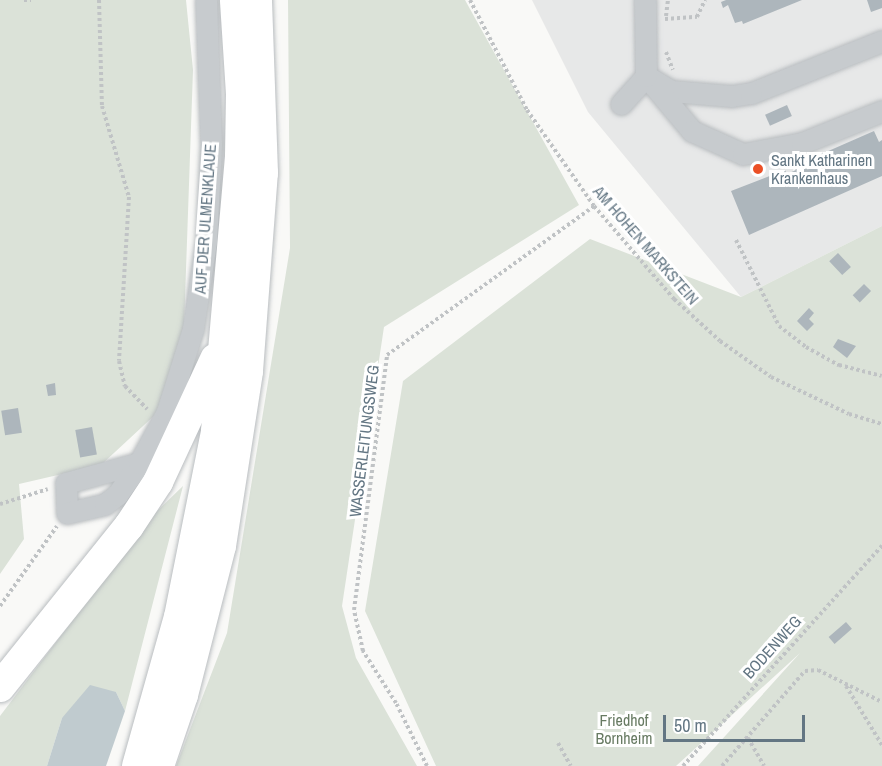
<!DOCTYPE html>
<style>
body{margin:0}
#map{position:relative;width:882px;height:766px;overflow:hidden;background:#f9f9f7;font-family:"Archivo Narrow",sans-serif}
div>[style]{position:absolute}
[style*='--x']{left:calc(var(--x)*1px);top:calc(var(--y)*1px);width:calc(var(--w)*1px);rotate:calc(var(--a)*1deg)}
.built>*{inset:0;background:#e7e8e8}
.green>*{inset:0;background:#dbe2d8}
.water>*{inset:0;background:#c0cbcf}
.building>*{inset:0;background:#adb6bc;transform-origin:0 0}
.path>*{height:4px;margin-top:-2px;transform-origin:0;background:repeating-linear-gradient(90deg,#c0c3c5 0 3px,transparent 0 6px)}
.roads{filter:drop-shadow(0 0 2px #b9bdc0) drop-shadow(0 0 2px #b9bdc0)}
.minor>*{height:21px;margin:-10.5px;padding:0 10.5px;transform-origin:10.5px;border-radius:10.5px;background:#c7cbce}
.highway>*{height:30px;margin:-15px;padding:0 15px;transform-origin:15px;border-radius:15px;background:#fff}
.dots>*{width:16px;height:16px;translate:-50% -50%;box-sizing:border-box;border:3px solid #fff;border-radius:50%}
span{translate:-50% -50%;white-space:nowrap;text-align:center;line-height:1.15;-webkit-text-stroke:6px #fff;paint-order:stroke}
.poi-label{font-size:16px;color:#637683}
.left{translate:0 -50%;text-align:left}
.street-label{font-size:16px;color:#637683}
.park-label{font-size:16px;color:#677a62}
.scale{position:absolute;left:663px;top:715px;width:142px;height:27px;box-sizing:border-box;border:3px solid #637683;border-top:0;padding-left:8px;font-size:18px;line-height:21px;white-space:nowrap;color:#637683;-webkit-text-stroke:4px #fff;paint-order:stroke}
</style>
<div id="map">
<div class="built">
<div style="clip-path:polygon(532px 0,882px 0,882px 226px,741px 297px,588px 112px)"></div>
</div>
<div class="green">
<div style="clip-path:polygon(0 0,186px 0,193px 70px,184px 327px,156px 414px,101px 465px,19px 484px,24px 539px,0 574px)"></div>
<div style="clip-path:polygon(288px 0,465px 0,579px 205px,384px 327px,342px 606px,356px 658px,417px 766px,176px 766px,227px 633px,290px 248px)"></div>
<div style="clip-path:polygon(882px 226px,882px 766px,698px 766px,800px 653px,676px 766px,436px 766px,365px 611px,403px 381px,590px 239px,741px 297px)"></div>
<div style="clip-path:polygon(183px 486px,125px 711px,116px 692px,62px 718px,47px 766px,0 766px,0 716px,151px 517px)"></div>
</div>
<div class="water">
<div style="clip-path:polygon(90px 685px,116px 692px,125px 711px,106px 766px,47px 766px,62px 718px)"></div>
</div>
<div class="building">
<div style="clip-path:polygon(726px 0,802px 0,743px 24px,742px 21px,735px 23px,728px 5px,723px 8px,721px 2px)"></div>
<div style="clip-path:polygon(867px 0,882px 0,882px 8px,871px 12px)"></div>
<div style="left:787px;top:105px;width:12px;height:24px;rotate:66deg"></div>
<div style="clip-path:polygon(874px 131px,879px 142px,882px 140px,882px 176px,749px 235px,731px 191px,785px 170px,787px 174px,796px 170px,794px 166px)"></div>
<div style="left:838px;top:253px;width:19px;height:12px;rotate:47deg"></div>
<div style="left:864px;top:284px;width:10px;height:16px;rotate:45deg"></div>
<div style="clip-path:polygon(809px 308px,814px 313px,809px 319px,814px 324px,807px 331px,797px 321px)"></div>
<div style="clip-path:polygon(838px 339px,856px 346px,847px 358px,833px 347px)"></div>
<div style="clip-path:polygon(55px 383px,56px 395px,48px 396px,46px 385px)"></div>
<div style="left:18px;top:408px;width:25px;height:17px;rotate:81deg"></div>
<div style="left:92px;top:427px;width:28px;height:17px;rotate:80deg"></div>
<div style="left:846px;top:622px;width:9px;height:23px;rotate:49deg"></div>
</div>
<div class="path">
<div style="--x:24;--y:0;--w:7;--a:0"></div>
<div style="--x:99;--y:0;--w:106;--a:88.4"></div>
<div style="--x:102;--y:106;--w:95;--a:73.5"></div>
<div style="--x:129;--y:197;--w:164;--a:93.5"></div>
<div style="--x:119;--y:361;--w:26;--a:77"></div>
<div style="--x:125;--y:386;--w:32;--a:46"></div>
<div style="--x:470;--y:0;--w:124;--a:62.6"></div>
<div style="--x:527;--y:110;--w:117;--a:55.1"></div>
<div style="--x:594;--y:206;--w:123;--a:49.3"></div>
<div style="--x:674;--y:299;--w:62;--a:42.4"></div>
<div style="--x:720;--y:341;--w:62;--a:35.2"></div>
<div style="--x:771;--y:377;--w:86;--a:25.4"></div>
<div style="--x:849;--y:414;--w:34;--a:17"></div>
<div style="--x:666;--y:16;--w:16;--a:-83"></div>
<div style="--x:665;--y:19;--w:32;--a:-4"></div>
<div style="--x:697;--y:17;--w:19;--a:-65"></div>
<div style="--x:666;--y:52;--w:19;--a:69"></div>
<div style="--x:736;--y:240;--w:96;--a:63.4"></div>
<div style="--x:779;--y:326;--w:34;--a:38"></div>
<div style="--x:806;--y:347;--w:38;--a:29"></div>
<div style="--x:839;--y:365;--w:44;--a:14.3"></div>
<div style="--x:0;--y:504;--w:50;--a:-17.4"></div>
<div style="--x:0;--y:606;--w:98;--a:-54.5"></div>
<div style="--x:846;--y:686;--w:69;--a:58.6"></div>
<div style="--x:748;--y:738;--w:32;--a:60"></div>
<div style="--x:558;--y:743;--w:26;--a:61"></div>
<div style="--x:427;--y:766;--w:70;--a:-116.2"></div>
<div style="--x:396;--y:703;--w:62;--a:-122.4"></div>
<div style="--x:363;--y:651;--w:42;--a:-102.4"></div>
<div style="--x:354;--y:610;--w:257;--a:-82.6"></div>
<div style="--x:387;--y:355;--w:255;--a:-35.7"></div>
<div style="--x:683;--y:766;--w:297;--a:-47.9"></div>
<div style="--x:722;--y:766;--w:126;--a:-48.9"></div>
<div style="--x:805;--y:671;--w:13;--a:-4"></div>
<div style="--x:818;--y:670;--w:72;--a:26.6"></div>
</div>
<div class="roads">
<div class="minor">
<div style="--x:882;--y:41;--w:141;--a:158.3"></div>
<div style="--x:751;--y:93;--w:20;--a:171"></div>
<div style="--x:731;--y:96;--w:60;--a:-175.2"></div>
<div style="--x:671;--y:91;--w:29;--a:-149"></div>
<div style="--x:646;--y:76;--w:72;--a:50.1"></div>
<div style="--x:692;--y:131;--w:56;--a:24.3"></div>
<div style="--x:743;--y:154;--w:60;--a:-10.6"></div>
<div style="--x:802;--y:143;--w:86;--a:-21.8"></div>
<div style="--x:621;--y:104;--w:38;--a:-48"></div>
<div style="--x:646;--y:76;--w:76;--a:-90.8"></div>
<div style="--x:139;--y:463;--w:76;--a:164.7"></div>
<div style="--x:66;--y:483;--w:30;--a:88"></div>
<div style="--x:67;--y:513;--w:39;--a:-13"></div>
<div style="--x:105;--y:504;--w:15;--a:-37"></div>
<div style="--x:117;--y:495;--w:39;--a:-55"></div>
<div style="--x:139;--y:463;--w:58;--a:-61.2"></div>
<div style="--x:167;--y:412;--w:87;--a:-72.6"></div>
<div style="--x:193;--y:329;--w:89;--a:-81.6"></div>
<div style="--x:206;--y:241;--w:97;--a:-87"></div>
<div style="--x:211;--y:144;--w:144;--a:-92"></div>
</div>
<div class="highway">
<div style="--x:0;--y:687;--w:206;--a:-51.3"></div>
<div style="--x:129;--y:526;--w:53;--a:-56.6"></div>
<div style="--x:158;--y:482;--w:136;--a:-65.1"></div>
<div style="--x:137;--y:766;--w:155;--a:-74.3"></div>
<div style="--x:179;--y:617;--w:190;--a:-78.7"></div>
<div style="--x:216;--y:431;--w:275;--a:-85"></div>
<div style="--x:240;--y:157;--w:63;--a:-89.1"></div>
<div style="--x:241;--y:94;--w:94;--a:-93.7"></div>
<div style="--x:159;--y:766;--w:75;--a:-71.3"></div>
<div style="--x:183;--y:695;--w:154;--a:-75.7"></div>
<div style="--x:221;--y:546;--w:177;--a:-81.2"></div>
<div style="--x:248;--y:371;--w:199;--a:-85.7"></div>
<div style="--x:263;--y:173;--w:173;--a:-92"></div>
</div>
</div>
<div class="dots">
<div style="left:758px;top:169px;background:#eb5026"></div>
</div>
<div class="poi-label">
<span class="left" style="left:771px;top:169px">Sankt Katharinen<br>Krankenhaus</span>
</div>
<div class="street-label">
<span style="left:205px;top:219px;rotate:-86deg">AUF DER ULMENKLAUE</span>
<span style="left:646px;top:245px;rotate:49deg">AM HOHEN MARKSTEIN</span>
<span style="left:364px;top:441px;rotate:-83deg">WASSERLEITUNGSWEG</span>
<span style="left:772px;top:647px;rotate:-48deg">BODENWEG</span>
</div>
<div class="park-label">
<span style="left:624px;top:729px">Friedhof<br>Bornheim</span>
</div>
<div class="scale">50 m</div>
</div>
